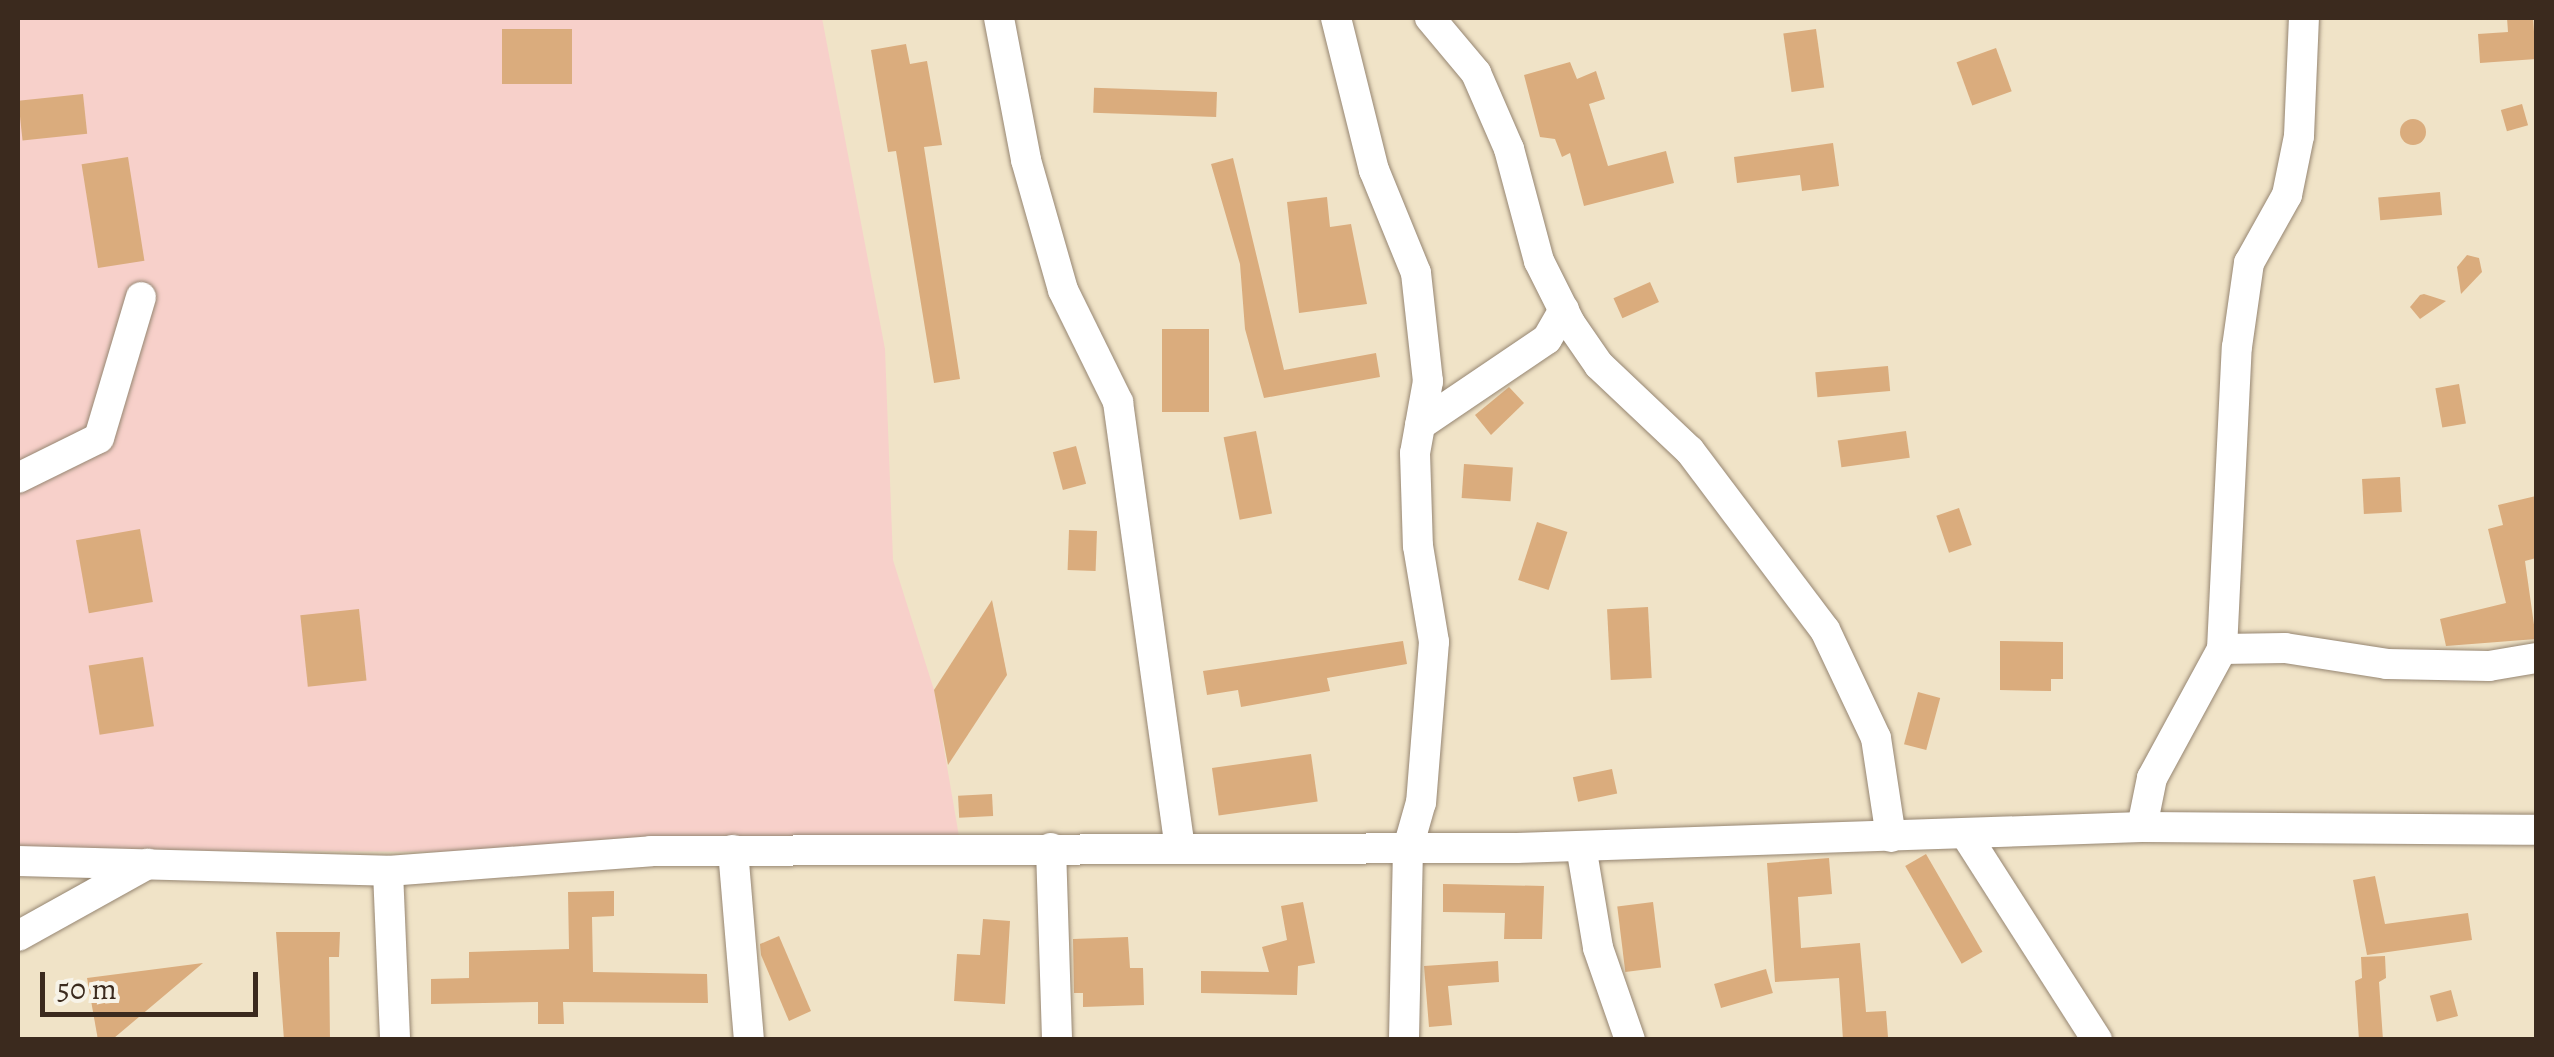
<!DOCTYPE html>
<style>
body{margin:0}
#map{position:relative;width:2554px;height:1057px;overflow:hidden;background:#f0e3c7;font-family:Alegreya,serif}
div>[style]{position:absolute}
[style*='--x']{left:calc(var(--x)*1px);top:calc(var(--y)*1px);width:calc(var(--w)*1px);rotate:calc(var(--a)*1deg)}
.built>*{inset:0;background:#f7d0ca}
.building>*{inset:0;background:#daac7d;transform-origin:0 0}
.round{border-radius:50%}
.roads{filter:drop-shadow(0 0 2px #968672) drop-shadow(0 0 2px #968672)}
.minor>*{height:30px;margin:-15px;padding:0 15px;transform-origin:15px;border-radius:15px;background:#fff}
span{translate:-50% -50%;white-space:nowrap;text-align:center;line-height:1.15;-webkit-text-stroke:8px #f7f3e8;paint-order:stroke}
.frame{position:absolute;inset:0;border:20px solid #3b2a1e;pointer-events:none}
.scale{position:absolute;left:40px;top:972px;width:218px;height:45px;box-sizing:border-box;border:5px solid #3b2a1e;border-top:0;padding-left:12px;font-size:30px;line-height:35px;white-space:nowrap;color:#3b2a1e;-webkit-text-stroke:8px #f7f3e8;paint-order:stroke}
</style>
<div id="map">
<div class="built">
<div style="clip-path:polygon(18px 18px,822px 18px,885px 349px,893px 560px,934px 690px,962px 854px,18px 850px)"></div>
</div>
<div class="building">
<div style="clip-path:polygon(2507px 18px,2533px 18px,2536px 59px,2480px 63px,2478px 34px,2508px 32px)"></div>
<div style="left:502px;top:29px;width:70px;height:55px"></div>
<div style="left:1816px;top:29px;width:59px;height:33px;rotate:82deg"></div>
<div style="clip-path:polygon(906px 44px,910px 64px,927px 61px,942px 145px,924px 147px,960px 379px,934px 383px,896px 151px,888px 152px,871px 50px)"></div>
<div style="left:1996px;top:48px;width:46px;height:42px;rotate:70deg"></div>
<div style="clip-path:polygon(1570px 62px,1577px 79px,1596px 71px,1605px 99px,1589px 104px,1608px 166px,1666px 151px,1674px 183px,1584px 206px,1570px 153px,1562px 157px,1555px 139px,1540px 137px,1524px 75px)"></div>
<div style="left:1217px;top:92px;width:25px;height:123px;rotate:92deg"></div>
<div style="left:83px;top:94px;width:40px;height:65px;rotate:84deg"></div>
<div style="left:2522px;top:104px;width:22px;height:22px;rotate:74deg"></div>
<div class="round" style="left:2400px;top:119px;width:26px;height:26px"></div>
<div style="clip-path:polygon(1833px 143px,1839px 186px,1802px 191px,1800px 175px,1737px 183px,1734px 157px)"></div>
<div style="left:128px;top:157px;width:105px;height:47px;rotate:81deg"></div>
<div style="clip-path:polygon(1233px 158px,1284px 370px,1376px 353px,1380px 377px,1264px 398px,1245px 329px,1240px 264px,1211px 164px)"></div>
<div style="left:2440px;top:192px;width:23px;height:62px;rotate:85deg"></div>
<div style="clip-path:polygon(1327px 197px,1330px 227px,1351px 224px,1367px 304px,1299px 313px,1287px 202px)"></div>
<div style="clip-path:polygon(2467px 255px,2479px 258px,2482px 272px,2461px 294px,2457px 267px)"></div>
<div style="left:1650px;top:282px;width:22px;height:40px;rotate:66deg"></div>
<div style="clip-path:polygon(2420px 295px,2424px 294px,2446px 301px,2420px 319px,2410px 307px)"></div>
<div style="left:1162px;top:329px;width:47px;height:83px"></div>
<div style="left:1888px;top:366px;width:25px;height:73px;rotate:85deg"></div>
<div style="left:2459px;top:384px;width:40px;height:24px;rotate:80deg"></div>
<div style="clip-path:polygon(1509px 387px,1524px 403px,1491px 435px,1475px 415px)"></div>
<div style="left:1256px;top:431px;width:84px;height:33px;rotate:79deg"></div>
<div style="left:1906px;top:431px;width:27px;height:69px;rotate:82deg"></div>
<div style="left:1076px;top:446px;width:39px;height:24px;rotate:75deg"></div>
<div style="left:1464px;top:464px;width:49px;height:34px;rotate:4deg"></div>
<div style="left:2400px;top:477px;width:35px;height:38px;rotate:87deg"></div>
<div style="clip-path:polygon(2536px 496px,2536px 558px,2525px 561px,2536px 639px,2446px 646px,2440px 619px,2506px 603px,2488px 529px,2503px 525px,2498px 505px)"></div>
<div style="left:1959px;top:508px;width:39px;height:24px;rotate:71deg"></div>
<div style="left:1537px;top:522px;width:32px;height:61px;rotate:18deg"></div>
<div style="left:140px;top:529px;width:74px;height:65px;rotate:80deg"></div>
<div style="left:1069px;top:530px;width:28px;height:40px;rotate:2deg"></div>
<div style="clip-path:polygon(992px 600px,1007px 675px,948px 765px,934px 690px)"></div>
<div style="left:1648px;top:607px;width:71px;height:41px;rotate:87deg"></div>
<div style="left:359px;top:609px;width:72px;height:59px;rotate:84deg"></div>
<div style="clip-path:polygon(1403px 641px,1407px 664px,1327px 678px,1330px 691px,1241px 707px,1238px 690px,1207px 695px,1203px 671px)"></div>
<div style="clip-path:polygon(2000px 641px,2063px 642px,2063px 679px,2051px 679px,2051px 691px,2000px 690px)"></div>
<div style="left:143px;top:657px;width:70px;height:55px;rotate:81deg"></div>
<div style="left:1918px;top:692px;width:23px;height:54px;rotate:15deg"></div>
<div style="left:1311px;top:754px;width:48px;height:100px;rotate:82deg"></div>
<div style="left:1612px;top:769px;width:25px;height:40px;rotate:78deg"></div>
<div style="left:992px;top:794px;width:22px;height:34px;rotate:87deg"></div>
<div style="left:1926px;top:854px;width:113px;height:24px;rotate:60deg"></div>
<div style="clip-path:polygon(1829px 858px,1832px 894px,1798px 897px,1801px 948px,1860px 943px,1866px 1012px,1886px 1011px,1888px 1037px,1843px 1040px,1839px 978px,1775px 982px,1767px 863px)"></div>
<div style="clip-path:polygon(2375px 876px,2385px 924px,2468px 913px,2472px 940px,2367px 955px,2353px 880px)"></div>
<div style="clip-path:polygon(1443px 884px,1544px 886px,1542px 939px,1504px 939px,1505px 913px,1443px 912px)"></div>
<div style="clip-path:polygon(614px 891px,614px 916px,592px 917px,593px 972px,707px 974px,708px 1003px,563px 1002px,564px 1024px,538px 1024px,538px 1002px,431px 1004px,431px 979px,469px 978px,469px 952px,569px 949px,568px 892px)"></div>
<div style="clip-path:polygon(1303px 902px,1315px 963px,1298px 966px,1297px 995px,1201px 993px,1201px 971px,1269px 972px,1262px 947px,1287px 940px,1281px 906px)"></div>
<div style="left:1653px;top:902px;width:66px;height:36px;rotate:83deg"></div>
<div style="clip-path:polygon(983px 919px,1010px 921px,1005px 1004px,954px 1001px,957px 954px,980px 955px)"></div>
<div style="clip-path:polygon(276px 932px,340px 932px,339px 957px,329px 957px,330px 1040px,284px 1040px)"></div>
<div style="clip-path:polygon(779px 936px,811px 1011px,789px 1021px,761px 955px,760px 944px)"></div>
<div style="clip-path:polygon(1128px 937px,1130px 968px,1143px 968px,1144px 1005px,1083px 1007px,1083px 993px,1074px 993px,1073px 939px)"></div>
<div style="clip-path:polygon(2385px 956px,2386px 978px,2379px 982px,2383px 1040px,2359px 1040px,2355px 981px,2362px 978px,2361px 957px)"></div>
<div style="clip-path:polygon(1498px 961px,1499px 982px,1448px 986px,1452px 1025px,1429px 1027px,1424px 966px)"></div>
<div style="clip-path:polygon(203px 963px,114px 1038px,98px 1040px,87px 978px)"></div>
<div style="left:1766px;top:969px;width:25px;height:54px;rotate:74deg"></div>
<div style="left:2451px;top:990px;width:27px;height:22px;rotate:75deg"></div>
</div>
<div class="roads">
<div class="minor">
<div style="--x:999;--y:18;--w:145;--a:79.2"></div>
<div style="--x:1026;--y:160;--w:135;--a:74.1"></div>
<div style="--x:1063;--y:290;--w:125;--a:63.8"></div>
<div style="--x:1118;--y:402;--w:449;--a:82.1"></div>
<div style="--x:1336;--y:18;--w:157;--a:76"></div>
<div style="--x:1374;--y:170;--w:111;--a:67.8"></div>
<div style="--x:1416;--y:273;--w:109;--a:83.7"></div>
<div style="--x:1428;--y:381;--w:73;--a:100.2"></div>
<div style="--x:1415;--y:453;--w:93;--a:88.2"></div>
<div style="--x:1418;--y:546;--w:97;--a:80.5"></div>
<div style="--x:1434;--y:642;--w:161;--a:94.6"></div>
<div style="--x:1421;--y:802;--w:48;--a:105.8"></div>
<div style="--x:1408;--y:848;--w:192;--a:91.2"></div>
<div style="--x:1430;--y:18;--w:72;--a:50.1"></div>
<div style="--x:1476;--y:73;--w:83;--a:66.5"></div>
<div style="--x:1509;--y:149;--w:116;--a:75"></div>
<div style="--x:1539;--y:261;--w:69;--a:63.4"></div>
<div style="--x:1570;--y:323;--w:51;--a:55.4"></div>
<div style="--x:1599;--y:365;--w:125;--a:43.4"></div>
<div style="--x:1690;--y:451;--w:224;--a:53"></div>
<div style="--x:1825;--y:630;--w:119;--a:64.7"></div>
<div style="--x:1876;--y:738;--w:100;--a:81.4"></div>
<div style="--x:1420;--y:425;--w:153;--a:-34.1"></div>
<div style="--x:1547;--y:339;--w:34;--a:-60"></div>
<div style="--x:18;--y:478;--w:90;--a:-26.3"></div>
<div style="--x:99;--y:438;--w:147;--a:-73.4"></div>
<div style="--x:2222;--y:649;--w:63;--a:-0.9"></div>
<div style="--x:2285;--y:648;--w:103;--a:8.9"></div>
<div style="--x:2387;--y:664;--w:102;--a:1.1"></div>
<div style="--x:2489;--y:666;--w:48;--a:-9.7"></div>
<div style="--x:2142;--y:827;--w:50;--a:-78.5"></div>
<div style="--x:2152;--y:778;--w:147;--a:-61.5"></div>
<div style="--x:2222;--y:649;--w:302;--a:-87.2"></div>
<div style="--x:2237;--y:347;--w:85;--a:-81.9"></div>
<div style="--x:2249;--y:263;--w:78;--a:-60.8"></div>
<div style="--x:2287;--y:195;--w:60;--a:-78.5"></div>
<div style="--x:2299;--y:136;--w:118;--a:-87.6"></div>
<div style="--x:1966;--y:835;--w:243;--a:57.4"></div>
<div style="--x:1581;--y:846;--w:103;--a:80.5"></div>
<div style="--x:1598;--y:948;--w:97;--a:70.8"></div>
<div style="--x:1051;--y:848;--w:192;--a:88.2"></div>
<div style="--x:733;--y:850;--w:191;--a:85.2"></div>
<div style="--x:18;--y:861;--w:370;--a:1.5"></div>
<div style="--x:388;--y:871;--w:264;--a:-4.3"></div>
<div style="--x:651;--y:851;--w:866;--a:-0.2"></div>
<div style="--x:1517;--y:848;--w:625;--a:-1.92"></div>
<div style="--x:2142;--y:827;--w:394;--a:0.4"></div>
<div style="--x:388;--y:871;--w:169;--a:87.6"></div>
<div style="--x:18;--y:936;--w:149;--a:-29"></div>
</div>
</div>
<div class="frame"></div>
<div class="scale">50 m</div>
</div>
